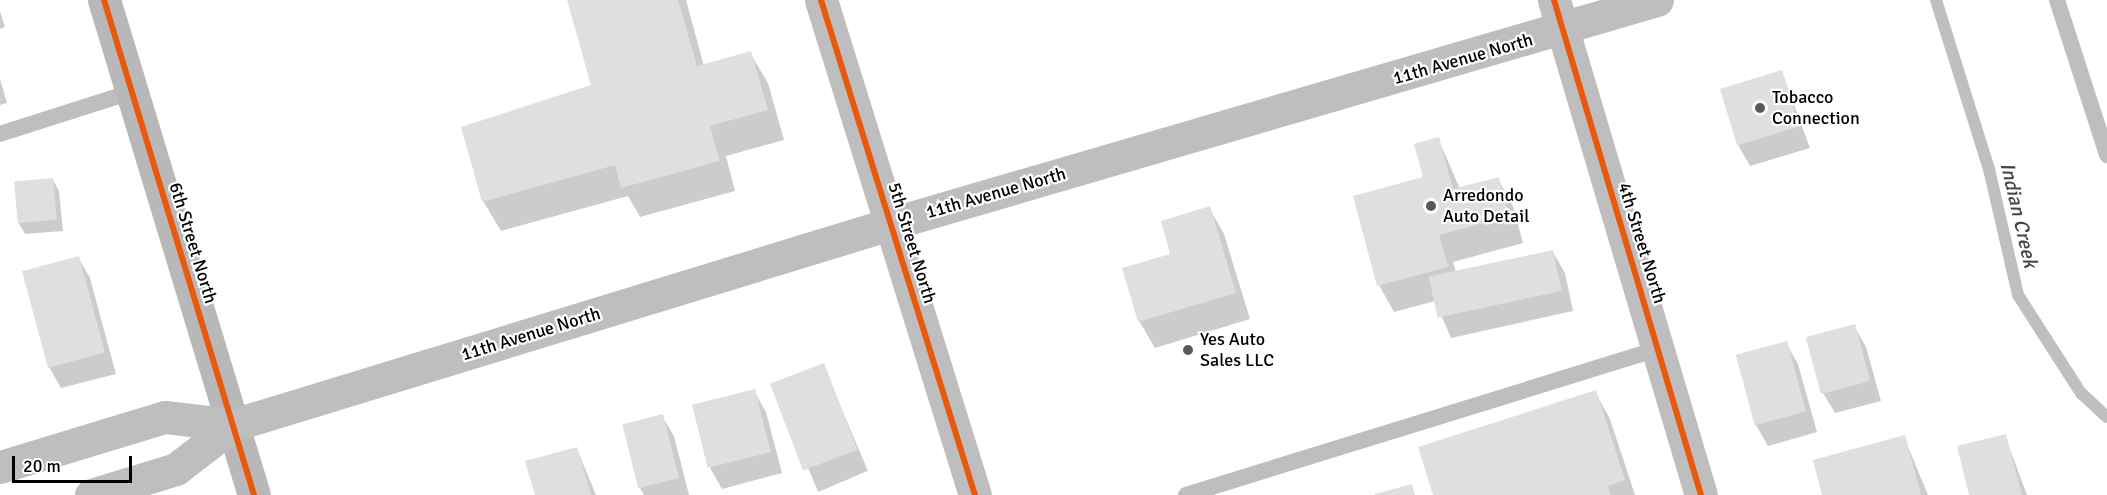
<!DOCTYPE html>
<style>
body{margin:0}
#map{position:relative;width:2107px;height:495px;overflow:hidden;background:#fff;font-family:Signika,sans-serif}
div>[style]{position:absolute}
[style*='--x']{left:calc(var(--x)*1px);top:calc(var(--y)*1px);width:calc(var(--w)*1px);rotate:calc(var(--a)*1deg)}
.shadow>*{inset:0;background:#0003;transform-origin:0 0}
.stream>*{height:12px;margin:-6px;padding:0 6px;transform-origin:6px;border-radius:6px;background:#bfbfbf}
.building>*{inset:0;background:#dfdfdf;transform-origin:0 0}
.lane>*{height:16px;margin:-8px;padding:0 8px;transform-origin:8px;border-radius:8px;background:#bebebe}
.street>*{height:33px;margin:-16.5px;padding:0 16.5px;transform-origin:16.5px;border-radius:16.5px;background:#bebebe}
.secondary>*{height:33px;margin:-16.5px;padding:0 16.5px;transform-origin:16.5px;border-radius:16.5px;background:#b8b8b8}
.primary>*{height:33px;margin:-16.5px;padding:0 16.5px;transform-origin:16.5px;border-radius:16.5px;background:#bebebe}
.cycleway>*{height:6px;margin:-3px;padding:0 3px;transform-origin:3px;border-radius:3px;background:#e8590c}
.dots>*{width:16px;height:16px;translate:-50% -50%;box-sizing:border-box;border:3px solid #fff;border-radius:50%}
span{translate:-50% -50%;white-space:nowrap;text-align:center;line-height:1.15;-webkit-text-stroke:4.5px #fff;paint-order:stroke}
.street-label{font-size:18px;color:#000}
.poi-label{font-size:18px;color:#000}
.left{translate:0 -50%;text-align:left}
.water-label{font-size:20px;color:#444;font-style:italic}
.scale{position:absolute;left:12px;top:456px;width:120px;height:27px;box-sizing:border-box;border:3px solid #000;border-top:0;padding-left:8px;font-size:18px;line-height:21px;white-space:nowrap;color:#000;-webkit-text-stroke:4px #fff;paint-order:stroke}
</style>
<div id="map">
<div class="shadow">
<div style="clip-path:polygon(569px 0,686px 0,704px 66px,750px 53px,768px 83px,784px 140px,726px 156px,735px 191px,640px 217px,628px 196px,501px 231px,483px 201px,593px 86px)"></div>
<div style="clip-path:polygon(0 11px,5px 27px,0 29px)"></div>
<div style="clip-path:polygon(1782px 72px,1810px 148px,1750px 166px,1738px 145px)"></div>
<div style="clip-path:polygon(0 79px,7px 103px,0 105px)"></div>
<div style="clip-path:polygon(1438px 138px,1460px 189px,1498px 179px,1513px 206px,1523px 243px,1453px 262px,1456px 272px,1553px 252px,1565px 273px,1573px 311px,1451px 338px,1435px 301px,1394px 312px,1379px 285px)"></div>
<div style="clip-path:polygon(53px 180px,59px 191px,63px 231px,25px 234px,18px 222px)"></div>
<div style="clip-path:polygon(1209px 208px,1224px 234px,1250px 319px,1155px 348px,1139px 321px,1172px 255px)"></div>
<div style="clip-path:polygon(78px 257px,90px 278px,116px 374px,61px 388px,49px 367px)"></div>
<div style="clip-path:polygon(1854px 326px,1866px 347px,1881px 401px,1835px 413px,1823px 393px,1808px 339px)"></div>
<div style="clip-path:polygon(1786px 343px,1798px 364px,1817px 432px,1768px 446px,1756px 425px,1738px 356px)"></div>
<div style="left:823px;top:365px;width:115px;height:54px;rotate:67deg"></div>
<div style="clip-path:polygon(754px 391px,766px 412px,782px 473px,722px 489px,710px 468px)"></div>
<div style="clip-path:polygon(1595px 392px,1610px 419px,1635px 495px,1435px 495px)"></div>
<div style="clip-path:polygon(662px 416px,674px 436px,689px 495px,644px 495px,640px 488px)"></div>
<div style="clip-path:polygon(2005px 436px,2027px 495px,1971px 495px)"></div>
<div style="clip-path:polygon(1904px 437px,1928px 495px,1823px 495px)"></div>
<div style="clip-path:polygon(577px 449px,596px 495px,536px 495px)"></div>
</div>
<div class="stream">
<div style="--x:1936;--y:0;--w:177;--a:72.6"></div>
<div style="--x:1989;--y:169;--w:129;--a:77"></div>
<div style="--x:2018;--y:295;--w:117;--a:57.3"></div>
<div style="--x:2081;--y:393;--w:35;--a:43"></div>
</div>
<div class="building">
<div style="clip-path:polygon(567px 0,678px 0,697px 66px,751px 51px,768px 110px,710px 126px,720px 161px,621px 188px,615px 165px,482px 202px,461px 127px,591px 85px)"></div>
<div style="left:1782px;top:70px;width:59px;height:65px;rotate:73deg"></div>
<div style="clip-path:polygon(1439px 137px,1453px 189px,1499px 177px,1509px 216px,1439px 235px,1448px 267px,1377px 286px,1353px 196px,1423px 177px,1414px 144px)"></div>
<div style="left:53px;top:178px;width:42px;height:39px;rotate:85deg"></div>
<div style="clip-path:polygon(1210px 206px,1236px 293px,1138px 322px,1122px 268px,1170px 254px,1161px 221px)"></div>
<div style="left:1553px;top:250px;width:42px;height:127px;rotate:78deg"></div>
<div style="left:79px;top:256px;width:100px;height:59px;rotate:75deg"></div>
<div style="left:1855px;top:324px;width:59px;height:51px;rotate:75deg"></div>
<div style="left:1787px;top:341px;width:73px;height:53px;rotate:75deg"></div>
<div style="left:824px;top:363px;width:93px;height:58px;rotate:69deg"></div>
<div style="left:755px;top:389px;width:65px;height:65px;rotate:76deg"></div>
<div style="clip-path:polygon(1596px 390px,1625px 480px,1608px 486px,1611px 495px,1433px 495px,1418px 447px)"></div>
<div style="left:663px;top:414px;width:66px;height:42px;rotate:76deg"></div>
<div style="clip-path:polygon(2006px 434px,2022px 495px,1969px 495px,1957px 446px)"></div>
<div style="clip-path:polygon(1905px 435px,1921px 495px,1822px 495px,1813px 460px)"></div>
<div style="clip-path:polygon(577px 447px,591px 495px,535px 495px,525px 461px)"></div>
<div style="clip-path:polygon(1412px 484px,1415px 495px,1375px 495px,1375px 494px)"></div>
</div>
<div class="lane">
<div style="--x:2057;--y:0;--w:163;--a:72.1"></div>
<div style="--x:0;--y:134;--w:139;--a:-17.7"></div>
<div style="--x:1186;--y:495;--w:494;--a:-17.2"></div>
</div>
<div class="street">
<div style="--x:821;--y:0;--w:518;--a:72.72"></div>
<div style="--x:1554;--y:0;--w:516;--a:73.46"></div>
</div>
<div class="secondary">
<div style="--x:104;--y:0;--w:517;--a:73.14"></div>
</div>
<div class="primary">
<div style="--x:0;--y:467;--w:172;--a:-16.9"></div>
<div style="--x:165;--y:417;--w:68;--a:6.7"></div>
<div style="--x:91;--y:495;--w:89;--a:-17"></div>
<div style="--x:176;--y:469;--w:72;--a:-37.7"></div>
<div style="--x:233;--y:425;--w:687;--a:-17.01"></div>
<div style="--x:890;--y:224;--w:799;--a:-16.28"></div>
</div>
<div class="cycleway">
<div style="--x:104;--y:0;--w:517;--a:73.14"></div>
<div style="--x:821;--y:0;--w:518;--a:72.72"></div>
<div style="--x:1554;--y:0;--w:516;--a:73.46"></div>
</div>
<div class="dots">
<div style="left:1760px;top:108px;background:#595959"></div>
<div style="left:1431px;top:206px;background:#595959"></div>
<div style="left:1188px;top:350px;background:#595959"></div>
</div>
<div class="street-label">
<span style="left:1463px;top:59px;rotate:-16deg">11th Avenue North</span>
<span style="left:996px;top:193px;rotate:-16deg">11th Avenue North</span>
<span style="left:193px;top:243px;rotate:73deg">6th Street North</span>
<span style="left:912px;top:243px;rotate:73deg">5th Street North</span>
<span style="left:1642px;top:243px;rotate:73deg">4th Street North</span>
<span style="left:531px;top:334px;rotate:-17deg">11th Avenue North</span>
</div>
<div class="poi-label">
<span class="left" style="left:1772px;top:108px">Tobacco<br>Connection</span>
<span class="left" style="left:1443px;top:206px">Arredondo<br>Auto Detail</span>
<span class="left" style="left:1200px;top:350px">Yes Auto<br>Sales LLC</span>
</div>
<div class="water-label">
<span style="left:2019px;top:215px;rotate:77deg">Indian Creek</span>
</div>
<div class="scale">20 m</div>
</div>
